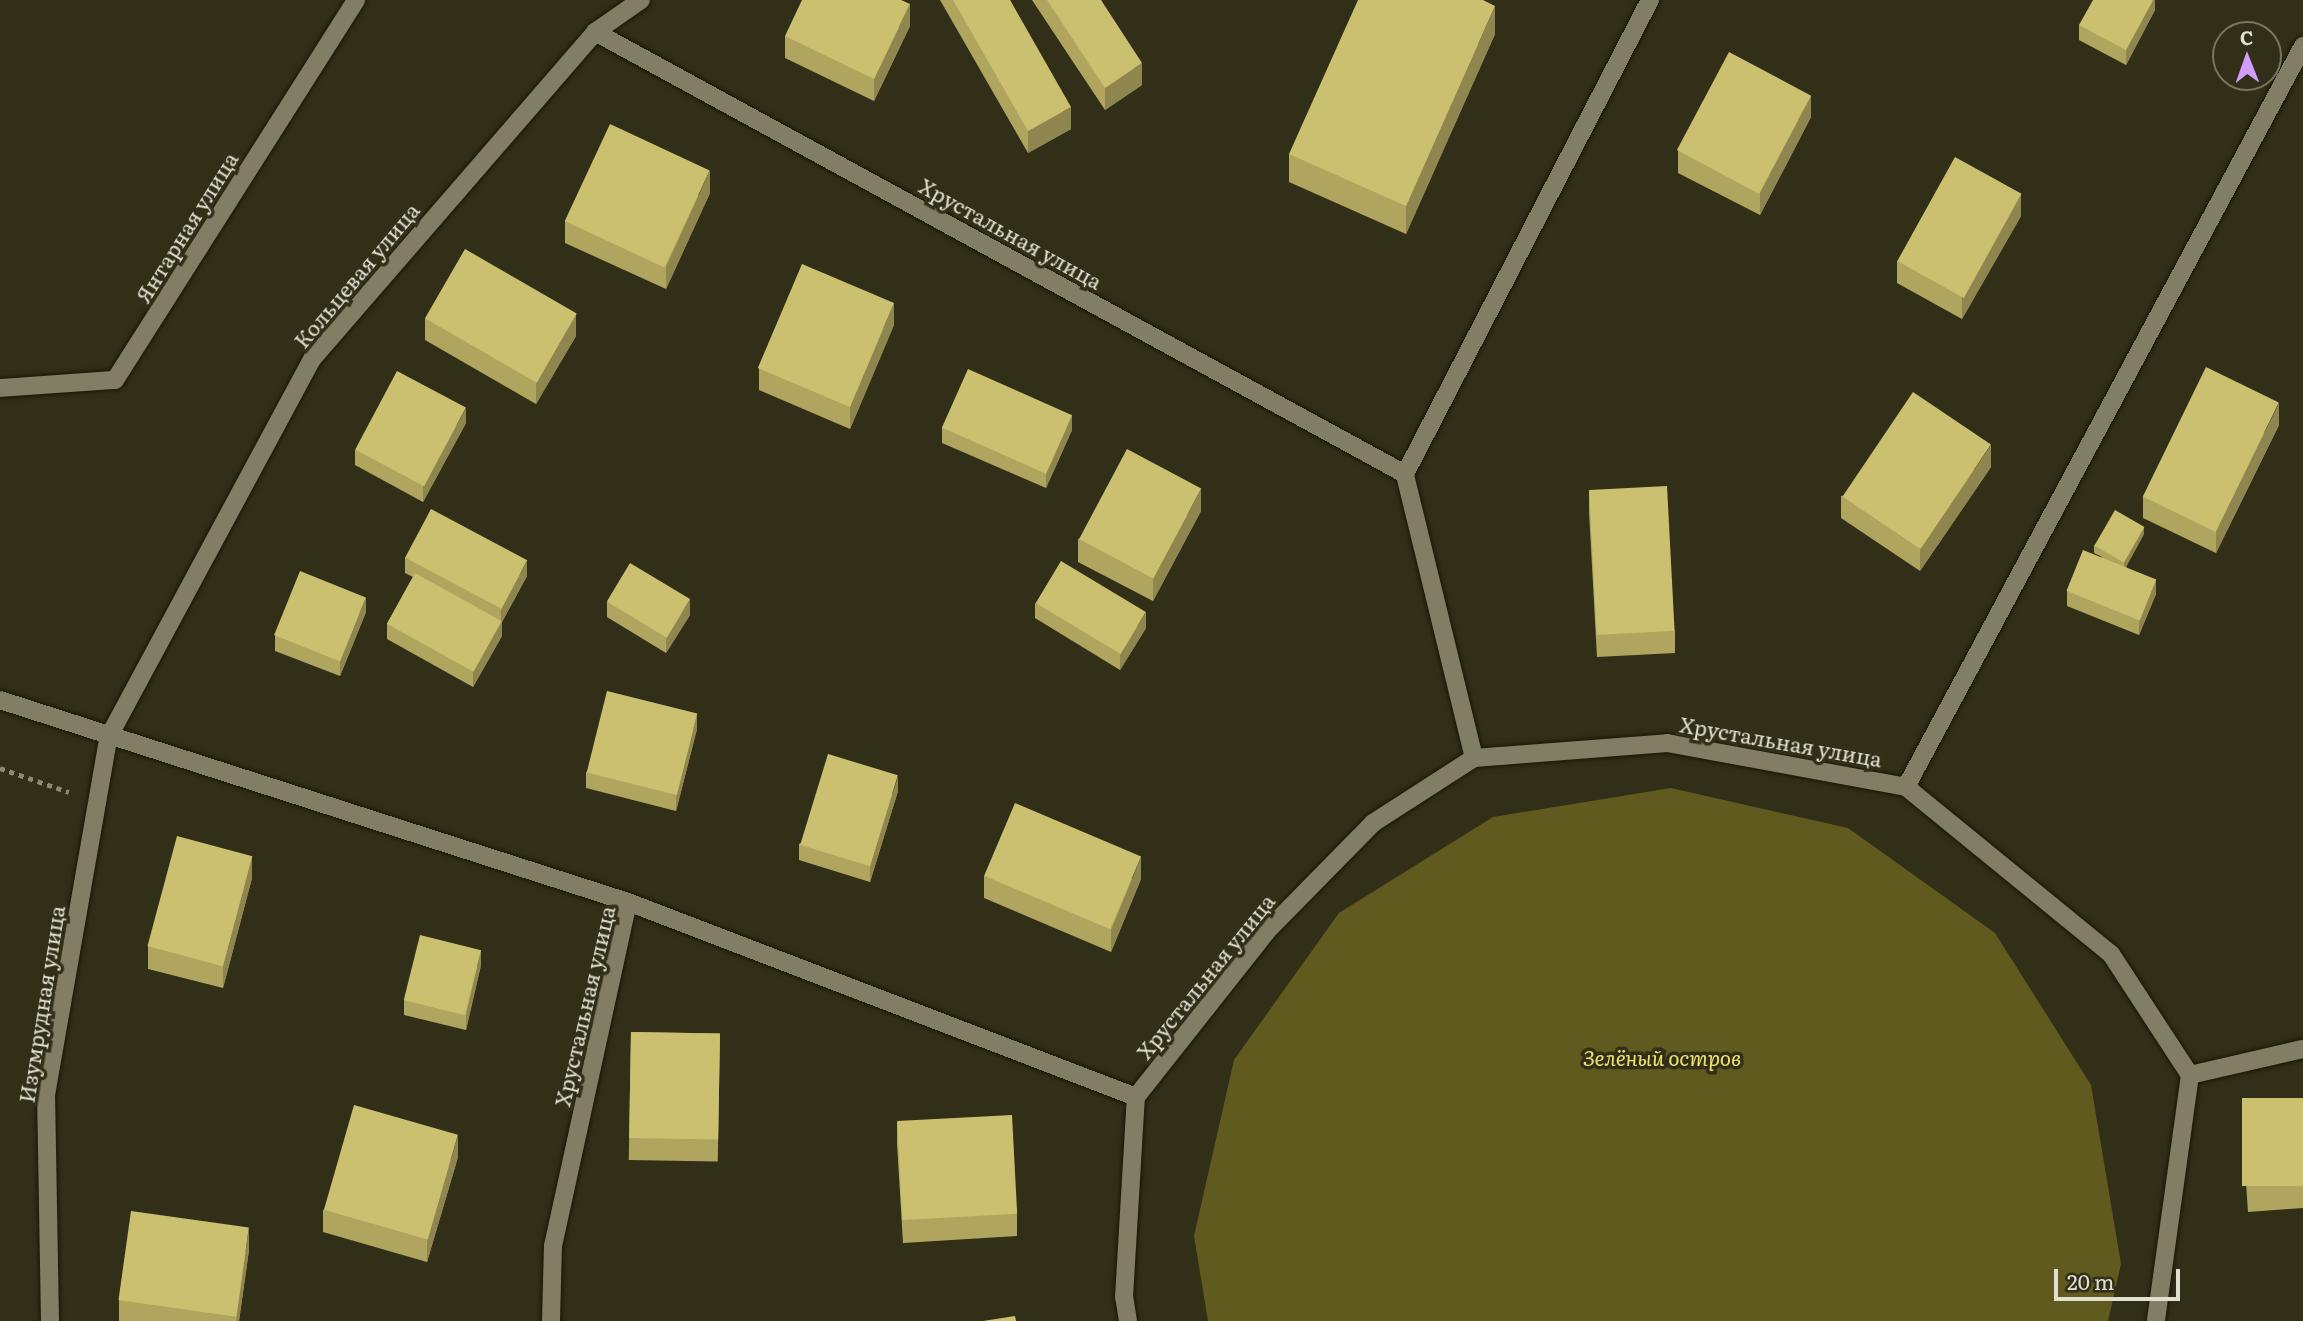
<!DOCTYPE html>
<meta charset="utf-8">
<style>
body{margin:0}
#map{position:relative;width:2303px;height:1321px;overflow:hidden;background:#322f19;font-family:Literata,serif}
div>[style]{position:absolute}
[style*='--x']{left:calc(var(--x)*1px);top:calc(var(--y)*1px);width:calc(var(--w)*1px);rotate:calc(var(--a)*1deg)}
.green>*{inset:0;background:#615a1f}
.path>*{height:4.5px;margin-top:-2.25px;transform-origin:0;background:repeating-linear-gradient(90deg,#8b8977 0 5px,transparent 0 10px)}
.roads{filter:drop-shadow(0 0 2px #1a1703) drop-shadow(0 0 2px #1a1703)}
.minor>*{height:18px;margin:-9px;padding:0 9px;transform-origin:9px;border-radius:9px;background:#817e65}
.wall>*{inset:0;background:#afa55f;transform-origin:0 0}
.shaded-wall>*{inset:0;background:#8e864e}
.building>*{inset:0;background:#cbc06f;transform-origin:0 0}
span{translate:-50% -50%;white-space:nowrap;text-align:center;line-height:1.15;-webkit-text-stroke:7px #322f19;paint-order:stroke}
.street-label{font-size:21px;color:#e0dfd1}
.park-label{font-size:21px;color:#efe171;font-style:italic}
.north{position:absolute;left:2212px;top:21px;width:70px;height:70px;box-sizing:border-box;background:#322f19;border:2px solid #787563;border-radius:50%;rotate:359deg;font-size:19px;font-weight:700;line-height:28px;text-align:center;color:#e0dfd1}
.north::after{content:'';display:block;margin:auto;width:24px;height:32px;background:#d19dfe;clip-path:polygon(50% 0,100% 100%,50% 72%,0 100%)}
.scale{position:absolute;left:2054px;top:1269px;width:126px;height:32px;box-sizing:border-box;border:4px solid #e0dfd1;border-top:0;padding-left:9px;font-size:21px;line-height:24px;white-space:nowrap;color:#e0dfd1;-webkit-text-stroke:5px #322f19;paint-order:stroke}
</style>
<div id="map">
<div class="green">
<div style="clip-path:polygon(1671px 788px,1848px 828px,1995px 933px,2091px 1085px,2121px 1264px,2108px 1321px,1208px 1321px,1194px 1236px,1234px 1060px,1339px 913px,1493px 817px)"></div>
</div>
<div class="path">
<div style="--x:0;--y:768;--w:73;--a:19.2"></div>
</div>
<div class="roads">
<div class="minor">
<div style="--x:595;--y:32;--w:923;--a:28.62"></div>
<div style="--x:0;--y:388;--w:115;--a:-4"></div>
<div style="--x:115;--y:380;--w:450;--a:-57.6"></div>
<div style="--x:0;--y:700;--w:660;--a:17.83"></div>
<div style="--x:1474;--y:758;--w:292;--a:-103.7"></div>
<div style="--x:1405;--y:474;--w:534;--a:-62.67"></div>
<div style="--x:1906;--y:787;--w:841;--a:-61.82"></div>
<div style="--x:2190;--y:1075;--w:116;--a:-13"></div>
<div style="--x:50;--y:1321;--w:226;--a:-91"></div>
<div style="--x:46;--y:1095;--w:362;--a:-80.1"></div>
<div style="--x:108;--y:738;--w:432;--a:-61.7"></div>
<div style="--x:313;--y:358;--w:431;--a:-49.1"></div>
<div style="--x:595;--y:32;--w:56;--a:-34.8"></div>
<div style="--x:551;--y:1321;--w:75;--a:-88.5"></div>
<div style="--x:553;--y:1246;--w:352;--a:-77.7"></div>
<div style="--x:628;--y:902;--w:544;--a:21"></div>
<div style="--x:1128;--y:1321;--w:24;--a:-99"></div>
<div style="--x:1124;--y:1297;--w:200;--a:-86.6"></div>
<div style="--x:1136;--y:1097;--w:211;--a:-51.7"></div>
<div style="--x:1267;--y:931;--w:151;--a:-45.5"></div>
<div style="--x:1373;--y:823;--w:120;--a:-32.8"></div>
<div style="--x:1474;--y:758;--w:194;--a:-4.4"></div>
<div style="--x:1667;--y:743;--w:243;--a:10.4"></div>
<div style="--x:1906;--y:787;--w:264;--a:39.2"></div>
<div style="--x:2111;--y:954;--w:145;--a:56.9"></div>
<div style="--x:2190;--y:1075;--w:248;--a:97.9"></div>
</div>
</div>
<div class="wall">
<div style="clip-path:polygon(940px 0,1010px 0,1071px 129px,1028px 153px)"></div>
<div style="clip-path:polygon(1032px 0,1101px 0,1142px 85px,1105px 110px)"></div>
<div style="clip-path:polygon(2155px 0,2155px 10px,2126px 65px,2079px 40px,2079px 25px)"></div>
<div style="clip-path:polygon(910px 26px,874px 101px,785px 58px,785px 36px)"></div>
<div style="clip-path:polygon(1495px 34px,1406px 234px,1289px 182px,1289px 154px)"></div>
<div style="clip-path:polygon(1811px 117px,1760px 215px,1678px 173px,1678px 151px)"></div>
<div style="clip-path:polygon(710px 193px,666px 289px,565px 243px,565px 221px)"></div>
<div style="clip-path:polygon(2021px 216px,1962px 319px,1897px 283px,1897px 261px)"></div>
<div style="clip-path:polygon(425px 318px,576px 336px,536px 404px,425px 340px)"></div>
<div style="clip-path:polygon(894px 325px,850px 429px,759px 390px,759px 368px)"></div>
<div style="clip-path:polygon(466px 423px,423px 502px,355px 465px,355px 450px)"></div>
<div style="clip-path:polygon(2279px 425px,2216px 553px,2143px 518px,2143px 496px)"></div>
<div style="clip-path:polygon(942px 427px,1072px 430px,1046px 488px,942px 443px)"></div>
<div style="clip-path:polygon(1991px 467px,1920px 571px,1841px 518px,1841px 496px)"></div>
<div style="clip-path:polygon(1589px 490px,1675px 631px,1675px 653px,1597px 657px,1589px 512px)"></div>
<div style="clip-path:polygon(1201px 511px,1153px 601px,1078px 562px,1078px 539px)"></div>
<div style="clip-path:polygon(2144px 534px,2126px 567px,2156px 594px,2139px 635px,2067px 606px,2067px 591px,2102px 557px,2094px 553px,2094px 545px)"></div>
<div style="clip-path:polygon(405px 557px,527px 576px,502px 622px,502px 636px,473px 687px,387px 639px,387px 624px,413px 577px,405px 573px)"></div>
<div style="clip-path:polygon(607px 602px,690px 615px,666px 653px,607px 617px)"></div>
<div style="clip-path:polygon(1035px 603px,1146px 628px,1120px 670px,1035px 618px)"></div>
<div style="clip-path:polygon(366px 612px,340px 676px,275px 651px,275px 635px)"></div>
<div style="clip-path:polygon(697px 729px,676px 811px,586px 788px,586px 772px)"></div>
<div style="clip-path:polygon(898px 791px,870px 882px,799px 860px,799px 844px)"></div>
<div style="clip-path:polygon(984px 876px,1141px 879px,1111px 952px,984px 898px)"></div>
<div style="clip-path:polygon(252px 878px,223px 988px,148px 969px,148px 946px)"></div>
<div style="clip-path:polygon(481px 965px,466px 1030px,404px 1015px,404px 1000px)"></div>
<div style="left:631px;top:1032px;width:89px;height:128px;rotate:1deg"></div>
<div style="clip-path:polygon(2303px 1098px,2303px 1208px,2248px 1212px,2242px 1124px,2242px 1102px)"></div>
<div style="clip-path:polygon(897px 1122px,1017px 1214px,1017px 1236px,903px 1243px,897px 1144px)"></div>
<div style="clip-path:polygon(458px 1157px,427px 1262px,323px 1232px,323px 1210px)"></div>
<div style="clip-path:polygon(249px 1250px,239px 1321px,119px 1321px,119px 1300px)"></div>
</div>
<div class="shaded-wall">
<div style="clip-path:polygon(2153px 0,2155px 0,2155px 10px,2126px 65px,2126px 50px)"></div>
<div style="clip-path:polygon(910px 4px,910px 26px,874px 101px,874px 79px)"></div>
<div style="clip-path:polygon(1495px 6px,1495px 34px,1406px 234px,1406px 206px)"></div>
<div style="clip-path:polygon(1142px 63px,1142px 85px,1105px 110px,1105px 88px)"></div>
<div style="clip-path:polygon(1811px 95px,1811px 117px,1760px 215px,1760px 193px)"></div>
<div style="clip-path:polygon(1071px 107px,1071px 129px,1028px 153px,1028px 131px)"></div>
<div style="clip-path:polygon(710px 170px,710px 193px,666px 289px,666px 267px)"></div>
<div style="clip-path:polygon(2021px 194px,2021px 216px,1962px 319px,1962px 297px)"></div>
<div style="clip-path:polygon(894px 303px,894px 325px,850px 429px,850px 407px)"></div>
<div style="clip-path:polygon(576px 314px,576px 336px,536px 404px,536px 382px)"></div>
<div style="clip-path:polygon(2279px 403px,2279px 425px,2216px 553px,2216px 531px)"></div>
<div style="clip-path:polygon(466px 408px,466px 423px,423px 502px,423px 487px)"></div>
<div style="clip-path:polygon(1072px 415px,1072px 430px,1046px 488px,1046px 473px)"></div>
<div style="clip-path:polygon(1991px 445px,1991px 467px,1920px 571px,1920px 549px)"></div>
<div style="clip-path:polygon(1201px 489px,1201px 511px,1153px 601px,1153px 579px)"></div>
<div style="clip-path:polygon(2144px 527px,2144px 534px,2124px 570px,2124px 562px)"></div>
<div style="clip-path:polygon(527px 561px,527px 576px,502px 622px,502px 636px,473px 687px,473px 672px,501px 623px,501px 609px)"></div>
<div style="clip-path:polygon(2156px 579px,2156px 594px,2139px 635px,2139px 620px)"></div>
<div style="clip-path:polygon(366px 597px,366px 612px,340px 676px,340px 661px)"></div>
<div style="clip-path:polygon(690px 599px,690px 615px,666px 653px,666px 638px)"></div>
<div style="clip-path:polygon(1146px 612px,1146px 628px,1120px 670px,1120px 655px)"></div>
<div style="clip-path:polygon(697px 714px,697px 729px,676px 811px,676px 795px)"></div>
<div style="clip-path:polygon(898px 776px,898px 791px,870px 882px,870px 866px)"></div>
<div style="clip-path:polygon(252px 856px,252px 878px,223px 988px,223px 966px)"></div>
<div style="clip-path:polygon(1141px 857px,1141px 879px,1111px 952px,1111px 930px)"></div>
<div style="clip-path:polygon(481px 950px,481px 965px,466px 1030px,466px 1015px)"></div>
<div style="clip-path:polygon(458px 1135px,458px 1157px,427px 1262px,427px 1240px)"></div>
<div style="clip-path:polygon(249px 1227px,249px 1250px,239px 1321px,236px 1321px)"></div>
</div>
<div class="building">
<div style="clip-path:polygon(802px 0,901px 0,910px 4px,874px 79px,785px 36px)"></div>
<div style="clip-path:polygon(953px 0,1010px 0,1071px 107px,1028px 131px)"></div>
<div style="clip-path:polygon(1047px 0,1101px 0,1142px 63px,1105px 88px)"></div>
<div style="clip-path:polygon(1358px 0,1483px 0,1495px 6px,1406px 206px,1289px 154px)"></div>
<div style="clip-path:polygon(2093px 0,2153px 0,2126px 50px,2079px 25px)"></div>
<div style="left:1729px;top:52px;width:93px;height:111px;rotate:28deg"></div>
<div style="left:610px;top:124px;width:110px;height:107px;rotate:25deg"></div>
<div style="left:1955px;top:157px;width:76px;height:119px;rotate:29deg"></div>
<div style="left:465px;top:249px;width:129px;height:80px;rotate:30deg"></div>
<div style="left:802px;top:264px;width:100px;height:113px;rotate:23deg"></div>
<div style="left:2206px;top:367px;width:81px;height:144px;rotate:26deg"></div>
<div style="left:968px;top:369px;width:114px;height:64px;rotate:24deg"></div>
<div style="left:397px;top:371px;width:78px;height:89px;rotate:28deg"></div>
<div style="left:1913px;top:392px;width:94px;height:126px;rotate:34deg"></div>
<div style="left:1127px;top:449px;width:84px;height:102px;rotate:28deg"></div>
<div style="left:1667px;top:486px;width:145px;height:78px;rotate:87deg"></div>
<div style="left:431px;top:509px;width:109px;height:55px;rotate:28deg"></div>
<div style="left:2115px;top:510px;width:34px;height:41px;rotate:30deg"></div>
<div style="left:2083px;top:550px;width:79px;height:44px;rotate:22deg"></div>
<div style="left:1061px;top:561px;width:99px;height:49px;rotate:31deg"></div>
<div style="left:630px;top:563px;width:70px;height:45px;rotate:31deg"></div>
<div style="left:300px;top:571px;width:71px;height:69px;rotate:22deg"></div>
<div style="left:415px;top:573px;width:99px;height:58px;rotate:29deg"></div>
<div style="left:607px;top:691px;width:93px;height:84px;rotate:14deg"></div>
<div style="left:828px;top:754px;width:73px;height:95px;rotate:17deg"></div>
<div style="left:1015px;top:803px;width:137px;height:79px;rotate:23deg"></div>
<div style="left:177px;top:836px;width:78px;height:114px;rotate:15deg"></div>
<div style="left:420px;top:935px;width:63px;height:67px;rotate:14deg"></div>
<div style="left:631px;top:1032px;width:89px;height:106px;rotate:1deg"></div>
<div style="left:2303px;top:1098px;width:88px;height:61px;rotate:90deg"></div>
<div style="left:354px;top:1105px;width:108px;height:109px;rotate:16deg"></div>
<div style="left:1012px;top:1115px;width:99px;height:115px;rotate:87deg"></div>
<div style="left:131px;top:1211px;width:119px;height:90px;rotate:8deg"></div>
<div style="clip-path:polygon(1015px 1316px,1016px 1321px,983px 1321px)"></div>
</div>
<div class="street-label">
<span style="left:186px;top:227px;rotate:-58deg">Янтарная улица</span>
<span style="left:1011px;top:233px;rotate:29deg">Хрустальная улица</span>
<span style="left:356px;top:275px;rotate:-50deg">Кольцевая улица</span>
<span style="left:1781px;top:741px;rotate:10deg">Хрустальная улица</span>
<span style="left:1205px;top:976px;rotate:-51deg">Хрустальная улица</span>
<span style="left:41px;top:1004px;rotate:-81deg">Изумрудная улица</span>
<span style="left:584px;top:1006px;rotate:-77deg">Хрустальная улица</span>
</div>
<div class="park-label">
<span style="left:1662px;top:1057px">Зелёный остров</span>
</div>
<div class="north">С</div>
<div class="scale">20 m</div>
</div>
